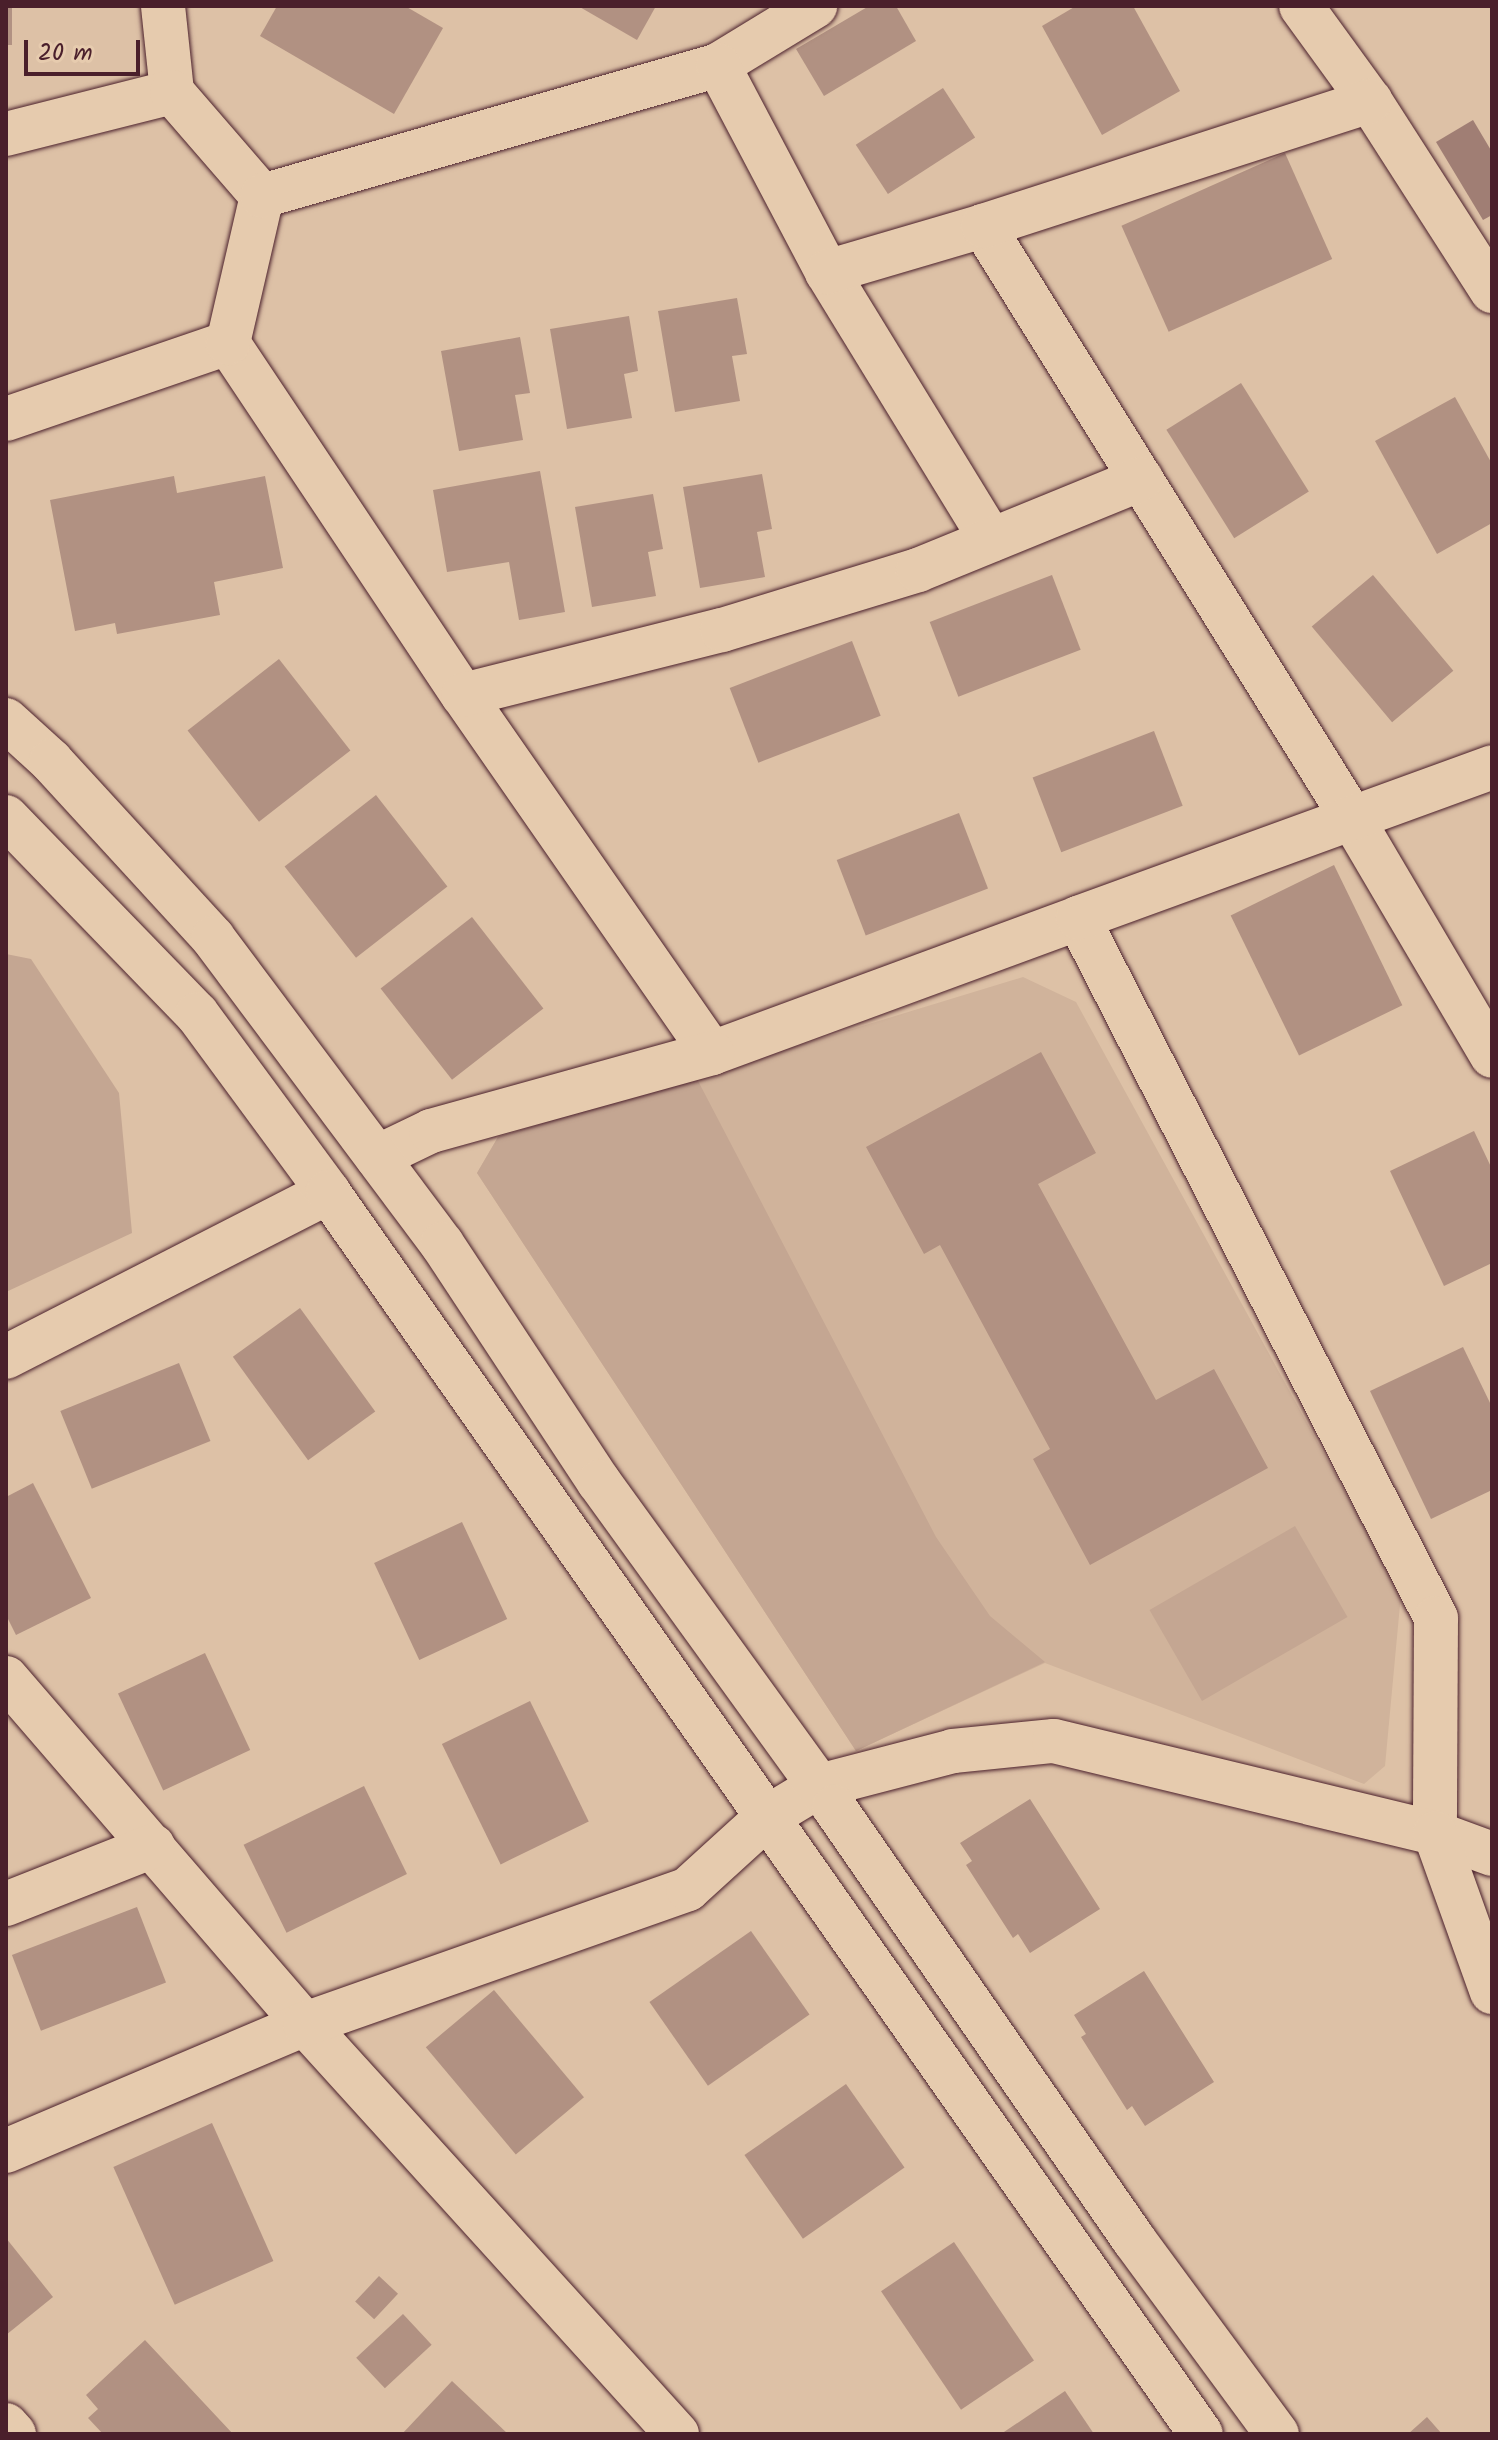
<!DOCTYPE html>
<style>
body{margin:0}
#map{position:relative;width:1498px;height:2440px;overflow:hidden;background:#ddc1a6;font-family:Kalam,sans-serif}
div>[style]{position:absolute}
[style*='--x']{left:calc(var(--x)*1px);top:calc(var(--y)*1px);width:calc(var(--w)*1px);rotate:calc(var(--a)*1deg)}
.built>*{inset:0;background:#d0b39b}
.green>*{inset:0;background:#c4a692;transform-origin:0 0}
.water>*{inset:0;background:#a07e74}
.building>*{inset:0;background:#b19182;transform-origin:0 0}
.roads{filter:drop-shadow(0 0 2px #4a1f2b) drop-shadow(0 0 2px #4a1f2b)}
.minor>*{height:44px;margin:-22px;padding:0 22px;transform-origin:22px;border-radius:22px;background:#e6cbae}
.tertiary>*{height:44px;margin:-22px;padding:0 22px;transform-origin:22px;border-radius:22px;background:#e6cbae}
span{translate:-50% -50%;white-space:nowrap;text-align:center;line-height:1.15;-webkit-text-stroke:8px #e6cbae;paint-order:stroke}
.frame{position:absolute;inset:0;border:8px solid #4a1f2b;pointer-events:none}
.scale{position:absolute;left:24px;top:40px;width:116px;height:36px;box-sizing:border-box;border:4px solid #4a1f2b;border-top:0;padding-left:10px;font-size:24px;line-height:28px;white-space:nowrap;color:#4a1f2b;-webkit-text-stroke:6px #e6cbae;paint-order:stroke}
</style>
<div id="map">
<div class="built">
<div style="clip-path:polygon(1023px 977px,1076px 1002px,1401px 1594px,1385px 1766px,1364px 1784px,1045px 1663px,856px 1751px,477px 1173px,498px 1137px)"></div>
</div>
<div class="green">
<div style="clip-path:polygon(6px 954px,31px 959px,119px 1093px,132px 1233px,6px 1292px)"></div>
<div style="clip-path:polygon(696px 1077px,936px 1537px,990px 1616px,1045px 1662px,856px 1751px,477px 1173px,498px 1137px)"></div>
<div style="left:1295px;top:1526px;width:105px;height:168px;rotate:60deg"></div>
</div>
<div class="water">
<div style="clip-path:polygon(1473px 120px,1492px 152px,1492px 215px,1483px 220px,1436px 142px)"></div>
</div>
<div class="building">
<div style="left:6px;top:6px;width:6px;height:39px"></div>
<div style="clip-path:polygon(277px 6px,405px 6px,443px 28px,394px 114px,260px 36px)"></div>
<div style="clip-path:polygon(578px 6px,656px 6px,637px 40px)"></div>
<div style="clip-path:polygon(869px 6px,896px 6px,916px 41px,824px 96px,796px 49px)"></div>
<div style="clip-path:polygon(1076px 6px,1133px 6px,1180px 91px,1102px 135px,1042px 26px)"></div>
<div style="left:943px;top:88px;width:59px;height:104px;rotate:57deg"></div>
<div style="left:1285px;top:153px;width:116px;height:179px;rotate:66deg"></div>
<div style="clip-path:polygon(737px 298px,747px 354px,732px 356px,740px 401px,675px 412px,658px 311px)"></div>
<div style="clip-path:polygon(629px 316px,638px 371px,624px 374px,632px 418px,567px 429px,550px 329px)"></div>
<div style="clip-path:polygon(520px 337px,530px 393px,515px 395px,523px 440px,459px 451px,441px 351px)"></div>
<div style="left:1241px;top:383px;width:128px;height:88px;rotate:58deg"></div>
<div style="clip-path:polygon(1455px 397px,1492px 464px,1492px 523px,1437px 554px,1375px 441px)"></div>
<div style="clip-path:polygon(540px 471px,565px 612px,519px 620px,509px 562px,447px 572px,433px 490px)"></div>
<div style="clip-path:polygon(762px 474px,772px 529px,757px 532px,765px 577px,700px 588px,683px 487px)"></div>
<div style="clip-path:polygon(174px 476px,177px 493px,265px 476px,283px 568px,214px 582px,220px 615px,117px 634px,115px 623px,75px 631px,50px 500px)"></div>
<div style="clip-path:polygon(653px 494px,663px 549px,648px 552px,656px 596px,592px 607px,575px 507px)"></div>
<div style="left:1052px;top:575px;width:80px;height:131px;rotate:69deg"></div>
<div style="left:1373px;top:575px;width:125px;height:80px;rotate:50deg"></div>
<div style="left:852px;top:641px;width:80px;height:131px;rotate:69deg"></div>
<div style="left:279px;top:659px;width:116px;height:116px;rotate:52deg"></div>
<div style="left:1154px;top:731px;width:80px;height:130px;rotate:69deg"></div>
<div style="left:376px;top:795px;width:116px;height:116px;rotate:52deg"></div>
<div style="left:959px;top:813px;width:81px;height:131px;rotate:69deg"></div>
<div style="left:1334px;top:865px;width:156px;height:115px;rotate:64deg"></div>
<div style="left:472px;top:917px;width:116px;height:116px;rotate:52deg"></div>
<div style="clip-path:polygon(1041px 1052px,1096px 1153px,1038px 1184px,1156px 1400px,1214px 1369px,1268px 1468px,1090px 1565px,1033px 1459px,1050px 1449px,940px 1245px,924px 1254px,866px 1147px)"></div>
<div style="clip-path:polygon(1474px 1131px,1492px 1169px,1492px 1263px,1444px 1286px,1390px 1171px)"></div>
<div style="left:300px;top:1308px;width:128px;height:83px;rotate:54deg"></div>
<div style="clip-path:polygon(1463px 1347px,1492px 1407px,1492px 1490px,1431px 1519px,1370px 1391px)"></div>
<div style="left:179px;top:1363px;width:84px;height:128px;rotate:68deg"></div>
<div style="clip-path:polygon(33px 1483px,91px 1598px,16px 1635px,6px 1615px,6px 1497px)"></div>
<div style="left:462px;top:1522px;width:107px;height:97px;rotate:65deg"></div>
<div style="left:205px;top:1653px;width:107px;height:96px;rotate:65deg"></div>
<div style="left:530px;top:1701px;width:134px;height:98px;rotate:64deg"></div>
<div style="left:364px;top:1786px;width:98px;height:134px;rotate:64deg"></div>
<div style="clip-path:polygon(1030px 1799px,1100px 1909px,1030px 1953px,1018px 1934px,1013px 1938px,966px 1865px,972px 1861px,960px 1843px)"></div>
<div style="left:137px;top:1907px;width:81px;height:134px;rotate:69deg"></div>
<div style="left:751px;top:1931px;width:102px;height:124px;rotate:55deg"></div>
<div style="clip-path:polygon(1144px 1971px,1214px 2082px,1145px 2126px,1132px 2106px,1127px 2110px,1081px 2037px,1086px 2034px,1074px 2015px)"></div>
<div style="left:494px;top:1990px;width:140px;height:89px;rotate:50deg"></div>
<div style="left:846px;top:2084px;width:102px;height:124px;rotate:55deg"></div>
<div style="left:212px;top:2123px;width:151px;height:108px;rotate:66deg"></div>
<div style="clip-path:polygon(6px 2238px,53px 2297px,6px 2335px)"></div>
<div style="left:954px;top:2242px;width:143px;height:88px;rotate:56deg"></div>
<div style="left:379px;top:2276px;width:26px;height:35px;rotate:43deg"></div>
<div style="left:403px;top:2314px;width:42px;height:64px;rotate:47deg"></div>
<div style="clip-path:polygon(145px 2340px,233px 2434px,103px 2434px,88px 2418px,98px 2409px,86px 2395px)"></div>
<div style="clip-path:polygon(452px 2381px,508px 2434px,402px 2434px)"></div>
<div style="clip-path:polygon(1065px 2391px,1094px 2434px,1001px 2434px)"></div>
<div style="clip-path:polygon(1427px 2417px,1442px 2434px,1408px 2434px)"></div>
</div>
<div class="roads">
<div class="minor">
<div style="--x:163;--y:6;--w:86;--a:84"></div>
<div style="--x:1301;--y:6;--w:117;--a:54"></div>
<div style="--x:1370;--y:101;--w:226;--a:57.3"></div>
<div style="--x:718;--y:65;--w:114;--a:-31.3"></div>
<div style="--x:6;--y:134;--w:171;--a:-14.2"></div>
<div style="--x:172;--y:92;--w:138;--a:49.1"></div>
<div style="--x:983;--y:226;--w:698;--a:58.06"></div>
<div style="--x:1352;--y:818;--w:276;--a:59.5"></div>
<div style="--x:827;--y:272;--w:314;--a:58.5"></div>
<div style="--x:228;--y:343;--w:423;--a:56.3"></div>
<div style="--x:463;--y:695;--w:436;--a:55.2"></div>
<div style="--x:712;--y:1053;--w:390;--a:-20.2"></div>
<div style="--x:1078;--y:918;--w:786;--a:62.91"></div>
<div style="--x:1436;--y:1618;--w:215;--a:90.3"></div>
<div style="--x:1435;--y:1833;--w:61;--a:20.2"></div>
<div style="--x:6;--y:419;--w:235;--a:-18.9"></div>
<div style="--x:228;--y:343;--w:151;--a:-77"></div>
<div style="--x:262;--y:196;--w:474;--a:-16"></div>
<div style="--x:718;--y:65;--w:234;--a:62.2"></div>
<div style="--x:827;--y:272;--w:163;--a:-16.4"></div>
<div style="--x:983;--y:226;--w:407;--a:-17.9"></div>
<div style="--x:463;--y:695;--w:267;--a:-14.1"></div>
<div style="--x:722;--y:630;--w:205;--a:-17"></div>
<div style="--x:918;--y:570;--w:241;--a:-22.2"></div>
<div style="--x:1078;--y:918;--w:441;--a:-20"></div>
<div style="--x:377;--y:1157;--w:60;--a:-25.7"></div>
<div style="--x:431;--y:1131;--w:292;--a:-15.5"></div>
<div style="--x:6;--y:1357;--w:362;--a:-27.1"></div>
<div style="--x:6;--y:1678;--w:457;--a:49.2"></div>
<div style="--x:305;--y:2024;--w:325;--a:157"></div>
<div style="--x:6;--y:1904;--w:158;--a:-21.5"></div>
<div style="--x:6;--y:2425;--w:12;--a:48"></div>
<div style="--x:677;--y:2434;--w:554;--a:-132.22"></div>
<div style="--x:305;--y:2024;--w:406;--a:-19.4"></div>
<div style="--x:688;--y:1889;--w:105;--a:-42.3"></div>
<div style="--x:766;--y:1818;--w:62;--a:-31.1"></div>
<div style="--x:819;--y:1786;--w:138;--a:-14.6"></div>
<div style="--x:953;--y:1751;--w:101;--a:-5.7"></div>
<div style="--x:1054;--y:1741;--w:392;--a:13.6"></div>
<div style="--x:1435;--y:1833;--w:169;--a:70.3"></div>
</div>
<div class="tertiary">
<div style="--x:6;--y:720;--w:61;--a:42.3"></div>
<div style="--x:51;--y:761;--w:240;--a:47.5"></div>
<div style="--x:213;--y:938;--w:382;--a:53.2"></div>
<div style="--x:442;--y:1244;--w:285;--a:56.6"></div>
<div style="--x:599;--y:1482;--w:401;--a:54.1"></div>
<div style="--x:834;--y:1807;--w:527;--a:55.28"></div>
<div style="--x:1134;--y:2240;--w:241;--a:53.6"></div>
<div style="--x:6;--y:817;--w:274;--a:45.9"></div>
<div style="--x:197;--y:1014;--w:221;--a:53.6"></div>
<div style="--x:328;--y:1192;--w:1518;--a:54.9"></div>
</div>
</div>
<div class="frame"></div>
<div class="scale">20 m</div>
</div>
